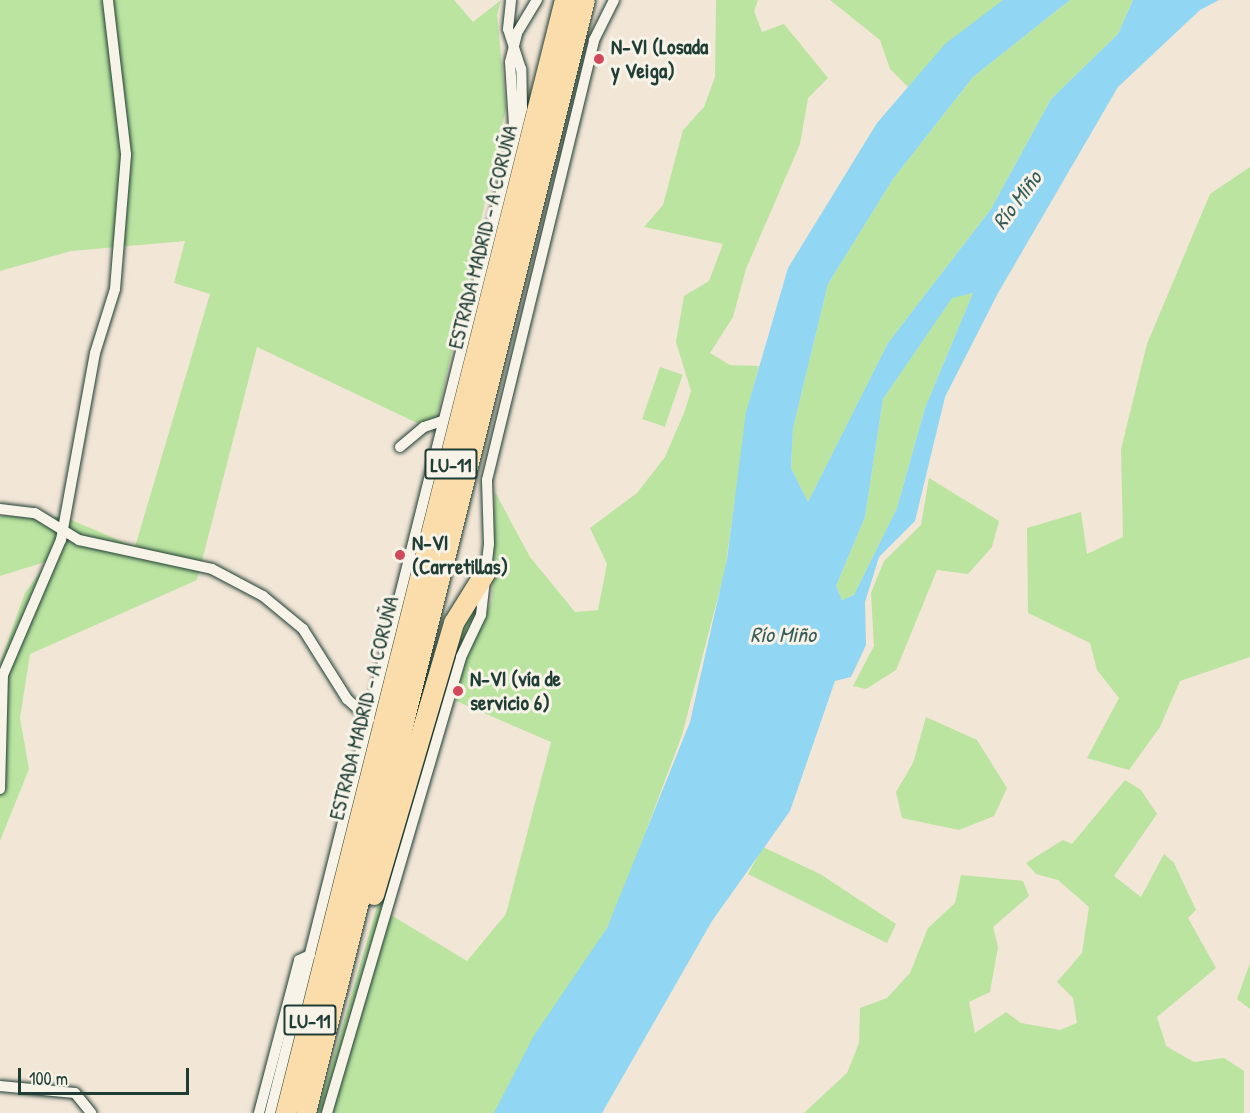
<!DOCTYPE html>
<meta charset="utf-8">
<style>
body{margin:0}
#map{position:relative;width:1250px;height:1113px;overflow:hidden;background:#f2e6d7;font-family:"Patrick Hand",sans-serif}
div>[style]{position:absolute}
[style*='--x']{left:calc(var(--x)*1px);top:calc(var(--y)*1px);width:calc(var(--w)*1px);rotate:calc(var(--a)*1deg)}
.green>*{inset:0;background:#bae4a0;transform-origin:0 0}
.water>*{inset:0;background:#91d6f3}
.roads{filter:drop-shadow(0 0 2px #1f3d34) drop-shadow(0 0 2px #1f3d34)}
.street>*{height:10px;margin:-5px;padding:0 5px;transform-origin:5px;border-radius:5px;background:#f7f3e8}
.highway>*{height:20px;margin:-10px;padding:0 10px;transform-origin:10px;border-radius:10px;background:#faddab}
.dots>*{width:16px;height:16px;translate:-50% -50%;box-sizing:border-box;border:3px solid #f7f3e8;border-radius:50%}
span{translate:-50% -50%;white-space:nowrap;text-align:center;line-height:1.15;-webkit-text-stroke:6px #f7f3e8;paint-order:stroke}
.shield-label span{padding:2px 4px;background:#f7f3e8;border:2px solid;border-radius:4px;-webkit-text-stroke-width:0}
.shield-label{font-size:20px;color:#1f3d34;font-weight:700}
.poi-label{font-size:21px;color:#1f3d34;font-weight:700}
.left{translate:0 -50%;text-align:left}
.street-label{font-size:21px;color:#1f3d34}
.water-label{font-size:22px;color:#365c5a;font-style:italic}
.scale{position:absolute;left:18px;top:1068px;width:171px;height:27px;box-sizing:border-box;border:3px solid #1f3d34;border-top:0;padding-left:8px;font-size:18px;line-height:21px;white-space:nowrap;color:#1f3d34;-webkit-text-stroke:4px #f7f3e8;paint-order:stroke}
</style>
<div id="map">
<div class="green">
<div style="clip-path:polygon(0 0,454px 0,473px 22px,501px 0,497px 15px,506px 108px,434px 431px,257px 347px,197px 580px,30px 654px,20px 718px,29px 769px,0 841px,0 663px,25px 593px,48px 561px,0 576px,0 516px,64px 517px,135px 547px,210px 294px,174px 283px,185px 241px,71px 251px,0 271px)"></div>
<div style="clip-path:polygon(716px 0,758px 0,754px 11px,762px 32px,784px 24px,828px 78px,808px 98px,800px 144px,746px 269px,733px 317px,710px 353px,730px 365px,759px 366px,748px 406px,725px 570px,682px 735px,616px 911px,506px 1113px,332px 1113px,391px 915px,467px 961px,506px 914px,551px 742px,456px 701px,462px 671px,492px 600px,495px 492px,530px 557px,575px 612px,598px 610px,607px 564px,590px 528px,637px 493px,665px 457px,684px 413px,691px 391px,676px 342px,684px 296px,709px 281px,723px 244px,644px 227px,663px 205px,683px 130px,704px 107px,715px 77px)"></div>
<div style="clip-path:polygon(830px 0,1010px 0,908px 87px,890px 69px,880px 40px)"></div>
<div style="clip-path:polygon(1070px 0,1133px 0,1118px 34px,1051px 99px,991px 209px,888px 343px,808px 502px,791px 468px,793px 428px,828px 284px,893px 179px,973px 77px)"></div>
<div style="clip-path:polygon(1250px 167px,1250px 657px,1180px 681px,1160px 727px,1129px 770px,1087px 758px,1119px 698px,1097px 670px,1090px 643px,1028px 613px,1027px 528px,1081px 512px,1087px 554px,1123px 537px,1121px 449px,1147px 344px,1210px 194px)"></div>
<div style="clip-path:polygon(973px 293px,925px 408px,897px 508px,854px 595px,842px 600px,836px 586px,865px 517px,883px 399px,952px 297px)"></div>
<div style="left:660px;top:367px;width:24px;height:55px;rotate:19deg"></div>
<div style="clip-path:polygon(929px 478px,999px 521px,992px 547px,968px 574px,937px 570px,896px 670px,866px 689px,853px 686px,874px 646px,871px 593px,884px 561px,921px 525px)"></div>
<div style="clip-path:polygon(476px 596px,478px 606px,441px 706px,375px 945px,323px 1113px,317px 1113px,457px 632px)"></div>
<div style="clip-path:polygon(926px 717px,977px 740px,1007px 788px,994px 816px,959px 830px,902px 818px,896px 792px,913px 763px)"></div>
<div style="clip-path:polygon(1125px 780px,1141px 790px,1157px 814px,1114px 876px,1141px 897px,1164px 854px,1174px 863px,1196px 910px,1188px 918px,1216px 968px,1157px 1017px,1166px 1046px,1194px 1062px,1224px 1058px,1244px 1071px,1244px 1113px,804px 1113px,847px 1073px,859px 1043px,860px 1008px,887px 998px,910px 973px,928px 928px,955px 903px,961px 875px,1023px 881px,1029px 896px,993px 927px,998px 947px,990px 992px,969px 1002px,975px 1033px,1006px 1012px,1021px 1023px,1060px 1030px,1077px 1023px,1073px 998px,1057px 982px,1082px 953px,1089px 907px,1058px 880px,1036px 874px,1026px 863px,1063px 840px,1072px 844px)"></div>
<div style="clip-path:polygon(763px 847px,820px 874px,896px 924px,887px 943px,748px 874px)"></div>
<div style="clip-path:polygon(1250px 963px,1250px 1009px,1237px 999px)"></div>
</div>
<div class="water">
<div style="clip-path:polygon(evenodd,1003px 0,1070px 0,973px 77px,893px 179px,828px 284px,793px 428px,791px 468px,808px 502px,888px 343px,991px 209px,1051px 99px,1118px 34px,1133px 0,1219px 0,1200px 10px,1118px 87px,998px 293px,945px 397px,915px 521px,879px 557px,865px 602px,866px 645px,851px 677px,835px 681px,790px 811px,712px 921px,602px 1113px,494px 1113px,533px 1037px,607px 928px,690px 722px,727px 559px,746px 412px,788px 268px,877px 123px,945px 44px,1003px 0,973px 293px,925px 408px,897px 508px,854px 595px,842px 600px,836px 586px,865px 517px,883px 399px,952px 298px,973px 293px)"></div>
</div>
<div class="roads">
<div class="street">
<div style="--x:514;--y:125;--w:63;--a:-93.6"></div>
<div style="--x:510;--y:62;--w:30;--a:-76"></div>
<div style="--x:517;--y:33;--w:39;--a:-59"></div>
<div style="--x:400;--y:447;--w:31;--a:-40"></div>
<div style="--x:424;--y:427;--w:20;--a:-18"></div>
<div style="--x:0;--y:509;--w:35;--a:7"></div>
<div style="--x:35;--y:513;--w:52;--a:31.5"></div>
<div style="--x:79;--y:540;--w:136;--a:12.3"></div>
<div style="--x:212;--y:569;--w:58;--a:27.9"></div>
<div style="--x:263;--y:596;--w:52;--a:39.5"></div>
<div style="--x:303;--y:629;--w:83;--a:57.8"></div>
<div style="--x:347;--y:699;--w:30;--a:42"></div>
<div style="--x:0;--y:789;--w:114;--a:-88.5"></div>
<div style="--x:3;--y:675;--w:147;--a:-66.8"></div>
<div style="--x:61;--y:540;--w:190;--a:-79.7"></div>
<div style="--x:95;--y:353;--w:67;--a:-72.6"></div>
<div style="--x:115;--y:289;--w:135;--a:-85.3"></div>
<div style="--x:126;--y:154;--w:155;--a:-96.7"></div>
<div style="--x:0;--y:1086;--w:75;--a:5.3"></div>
<div style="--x:75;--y:1093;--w:26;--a:51"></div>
<div style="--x:259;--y:1113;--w:158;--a:-75.3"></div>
<div style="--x:299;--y:960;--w:12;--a:-24"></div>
<div style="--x:270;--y:1113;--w:1036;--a:-75.92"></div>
<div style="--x:522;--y:108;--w:39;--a:-91"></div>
<div style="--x:521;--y:69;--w:42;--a:-108"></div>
<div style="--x:508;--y:29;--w:29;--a:-84"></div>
<div style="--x:327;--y:1113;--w:475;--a:-73.6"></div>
<div style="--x:461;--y:657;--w:47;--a:-64.5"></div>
<div style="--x:481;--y:615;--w:71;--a:-83.6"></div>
<div style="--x:489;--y:544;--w:64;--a:-91.8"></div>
<div style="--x:487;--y:480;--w:453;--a:-76.3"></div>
<div style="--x:594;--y:40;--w:45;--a:-63.4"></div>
</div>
<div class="highway">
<div style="--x:374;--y:895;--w:284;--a:-73.6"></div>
<div style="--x:454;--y:623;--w:60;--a:-57.9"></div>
<div style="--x:286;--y:1113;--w:1147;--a:-75.93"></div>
<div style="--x:306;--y:1113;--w:1147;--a:-75.93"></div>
</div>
</div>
<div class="dots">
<div style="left:599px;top:59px;background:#d1495b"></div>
<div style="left:400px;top:555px;background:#d1495b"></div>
<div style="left:458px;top:691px;background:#d1495b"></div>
</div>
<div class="shield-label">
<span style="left:451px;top:464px">LU-11</span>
<span style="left:310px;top:1020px">LU-11</span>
</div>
<div class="poi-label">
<span class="left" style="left:611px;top:59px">N-VI (Losada<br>y Veiga)</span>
<span class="left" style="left:412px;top:555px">N-VI<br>(Carretillas)</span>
<span class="left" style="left:470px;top:691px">N-VI (vía de<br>servicio 6)</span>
</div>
<div class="street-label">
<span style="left:483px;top:237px;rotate:-76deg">ESTRADA MADRID - A CORUÑA</span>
<span style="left:364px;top:708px;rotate:-76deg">ESTRADA MADRID - A CORUÑA</span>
</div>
<div class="water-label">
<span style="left:1017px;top:200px;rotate:-53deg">Río Miño</span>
<span style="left:783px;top:635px">Río Miño</span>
</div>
<div class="scale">100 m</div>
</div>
